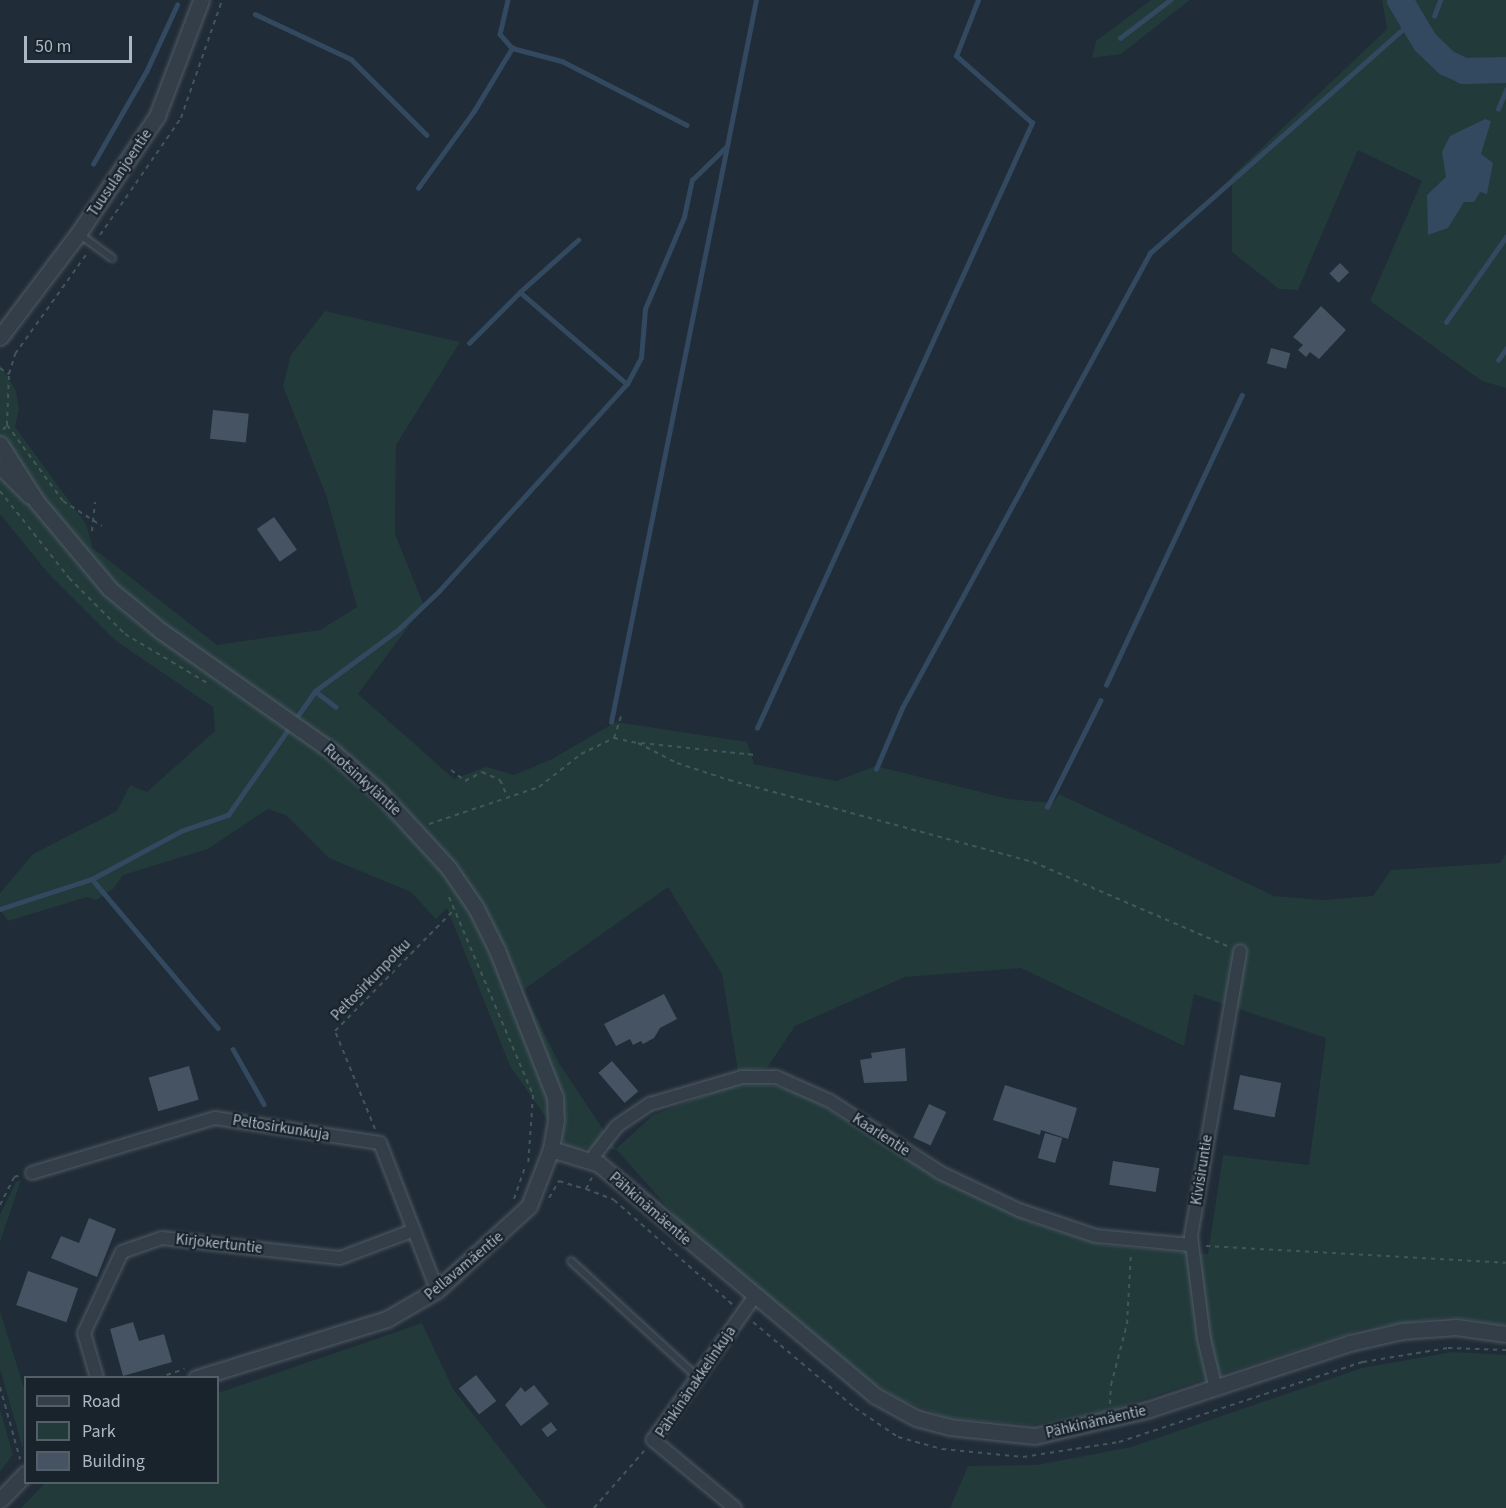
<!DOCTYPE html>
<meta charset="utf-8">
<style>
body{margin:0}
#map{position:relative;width:1506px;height:1508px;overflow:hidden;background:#202c37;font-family:"Source Sans 3",sans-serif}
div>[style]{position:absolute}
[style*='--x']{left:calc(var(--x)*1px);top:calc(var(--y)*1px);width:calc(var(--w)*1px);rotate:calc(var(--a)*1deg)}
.green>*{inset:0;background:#223a3a}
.water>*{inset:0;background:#324960}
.stream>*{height:4.5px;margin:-2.25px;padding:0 2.25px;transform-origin:2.25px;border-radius:2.25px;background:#324960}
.river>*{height:26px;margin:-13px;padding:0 13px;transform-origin:13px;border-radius:13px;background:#324960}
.building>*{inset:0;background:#455362;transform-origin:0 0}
.path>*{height:2px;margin-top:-1px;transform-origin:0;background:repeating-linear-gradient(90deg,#415758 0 4.5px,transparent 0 9px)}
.roads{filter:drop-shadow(0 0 2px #515b66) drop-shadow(0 0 2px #515b66)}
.service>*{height:6px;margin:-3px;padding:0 3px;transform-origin:3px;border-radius:3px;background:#333e48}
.minor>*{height:12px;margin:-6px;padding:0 6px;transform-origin:6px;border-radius:6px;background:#333e48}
.tertiary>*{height:15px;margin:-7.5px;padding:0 7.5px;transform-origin:7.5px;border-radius:7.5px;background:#333e48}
span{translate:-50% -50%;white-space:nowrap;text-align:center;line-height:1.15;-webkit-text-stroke:4.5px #19232c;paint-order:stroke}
.street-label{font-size:15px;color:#adb8c5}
.legend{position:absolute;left:24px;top:1376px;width:195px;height:108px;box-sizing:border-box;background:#19232c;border:2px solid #545f69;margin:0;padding:8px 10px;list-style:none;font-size:18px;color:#adb8c5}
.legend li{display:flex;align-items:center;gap:12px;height:30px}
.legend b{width:30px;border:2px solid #545f69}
.scale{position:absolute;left:24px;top:36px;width:108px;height:27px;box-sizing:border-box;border:3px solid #adb8c5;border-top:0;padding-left:8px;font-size:18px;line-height:21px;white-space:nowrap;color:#adb8c5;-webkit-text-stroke:4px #19232c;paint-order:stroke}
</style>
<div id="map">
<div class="green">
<div style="clip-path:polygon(1151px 0,1190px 0,1121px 54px,1092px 58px,1096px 41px)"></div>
<div style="clip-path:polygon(1382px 0,1506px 0,1506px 388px,1482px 381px,1370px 301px,1422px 181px,1358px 150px,1298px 290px,1279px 289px,1232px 252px,1232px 176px,1387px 29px)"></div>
<div style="clip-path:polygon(evenodd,325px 311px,460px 342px,396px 445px,395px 534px,424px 606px,358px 694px,454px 779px,486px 767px,514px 775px,550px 760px,616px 722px,747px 742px,754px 764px,836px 781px,876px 766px,1009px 799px,1053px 803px,1059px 794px,1274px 896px,1322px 900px,1373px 896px,1391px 870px,1500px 863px,1506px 854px,1506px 1325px,1449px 1317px,1366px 1328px,1103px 1412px,1032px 1425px,948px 1418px,901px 1400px,871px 1381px,687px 1229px,616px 1149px,586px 1148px,573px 1156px,510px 1066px,447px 908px,436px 919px,411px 892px,329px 858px,286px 815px,268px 809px,208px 849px,123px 875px,113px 889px,96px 900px,87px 897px,8px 921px,0 910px,0 893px,33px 854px,117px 811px,130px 785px,147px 792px,215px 731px,213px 707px,116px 641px,47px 572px,0 514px,0 364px,16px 391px,19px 409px,15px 427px,86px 524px,93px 548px,217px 645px,320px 630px,357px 607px,327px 498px,283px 386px,291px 355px,325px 311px,668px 887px,722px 974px,738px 1071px,767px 1068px,795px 1026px,905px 977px,1021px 968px,1184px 1046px,1194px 994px,1326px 1038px,1309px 1165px,1223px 1155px,1208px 1254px,1103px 1245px,1033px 1223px,931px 1174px,807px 1096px,762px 1082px,734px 1085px,653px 1115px,616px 1149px,559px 1063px,523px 990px,668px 887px)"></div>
<div style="clip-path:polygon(21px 1180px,0 1242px,0 1215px,16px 1182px)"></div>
<div style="clip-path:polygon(0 1311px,25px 1391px,23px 1449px,0 1369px)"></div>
<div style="clip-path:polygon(422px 1323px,453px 1389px,547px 1508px,21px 1508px,45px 1483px,218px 1482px,218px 1393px)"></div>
<div style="clip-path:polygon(1452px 1352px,1506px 1355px,1506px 1508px,950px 1508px,968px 1466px,1037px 1465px,1131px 1447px,1362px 1368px)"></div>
<div style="clip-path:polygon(0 1410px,13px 1455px,0 1471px)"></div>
</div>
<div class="water">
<div style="clip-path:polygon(1485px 119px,1491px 121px,1481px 154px,1493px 163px,1487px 194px,1480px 192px,1474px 202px,1464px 202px,1448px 228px,1428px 235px,1427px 195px,1446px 177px,1442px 152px,1450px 136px)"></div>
</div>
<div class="stream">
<div style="--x:508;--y:0;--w:35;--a:103"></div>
<div style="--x:500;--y:34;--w:18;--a:49"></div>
<div style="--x:512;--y:48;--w:52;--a:14.6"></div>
<div style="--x:562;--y:61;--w:140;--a:27.1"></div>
<div style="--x:255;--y:14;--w:106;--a:25.1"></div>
<div style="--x:351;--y:59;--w:107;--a:45"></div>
<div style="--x:1434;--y:16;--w:17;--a:-69"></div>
<div style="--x:1120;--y:38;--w:63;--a:-37.2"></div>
<div style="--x:1498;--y:109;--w:21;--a:-67"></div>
<div style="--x:93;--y:164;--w:106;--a:-60.1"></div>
<div style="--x:146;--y:72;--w:74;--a:-65.2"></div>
<div style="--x:418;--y:188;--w:95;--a:-54"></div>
<div style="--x:474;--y:111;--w:74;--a:-58.9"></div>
<div style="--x:520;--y:292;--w:78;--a:-41.9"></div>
<div style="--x:1446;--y:322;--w:104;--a:-54.8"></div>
<div style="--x:469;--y:343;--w:72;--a:-45"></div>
<div style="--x:520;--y:292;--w:141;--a:40.7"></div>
<div style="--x:1498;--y:360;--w:14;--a:-54"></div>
<div style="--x:1106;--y:685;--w:320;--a:-64.9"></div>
<div style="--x:315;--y:691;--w:26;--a:37"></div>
<div style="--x:611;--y:722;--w:588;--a:-78.61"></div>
<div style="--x:757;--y:728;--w:665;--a:-65.56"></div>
<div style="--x:1032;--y:123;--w:101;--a:-138.6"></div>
<div style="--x:956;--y:56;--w:60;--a:-68.6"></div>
<div style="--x:876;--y:769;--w:66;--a:-66.9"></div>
<div style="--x:902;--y:708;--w:518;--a:-61.41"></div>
<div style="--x:1150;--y:253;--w:350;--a:-41.5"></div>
<div style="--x:1047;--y:807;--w:119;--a:-63.4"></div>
<div style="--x:92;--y:879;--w:195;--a:49.8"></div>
<div style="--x:0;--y:909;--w:97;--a:-18.1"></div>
<div style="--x:92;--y:879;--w:101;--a:-28.3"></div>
<div style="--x:181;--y:831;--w:50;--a:-18.8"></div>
<div style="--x:228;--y:815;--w:151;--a:-54.9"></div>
<div style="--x:315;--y:691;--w:104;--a:-36.4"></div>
<div style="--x:399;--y:629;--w:55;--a:-43.5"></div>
<div style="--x:439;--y:591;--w:280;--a:-47.8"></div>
<div style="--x:627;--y:384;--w:30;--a:-62"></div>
<div style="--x:641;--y:358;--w:49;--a:-85.3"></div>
<div style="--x:645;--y:309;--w:100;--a:-67"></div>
<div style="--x:684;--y:217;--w:38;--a:-78"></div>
<div style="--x:692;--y:180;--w:49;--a:-44.2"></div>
<div style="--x:727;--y:146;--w:149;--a:-78.8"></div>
<div style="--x:233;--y:1049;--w:63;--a:60.6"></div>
</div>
<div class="river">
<div style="--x:1400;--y:0;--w:49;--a:59.2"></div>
<div style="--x:1425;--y:42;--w:30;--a:44"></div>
<div style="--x:1447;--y:63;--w:19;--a:25"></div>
<div style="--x:1464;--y:71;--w:42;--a:-1.4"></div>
</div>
<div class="building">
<div style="left:1340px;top:263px;width:13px;height:15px;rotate:45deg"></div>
<div style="clip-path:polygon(1321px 306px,1346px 330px,1319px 359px,1310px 352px,1306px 357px,1298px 350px,1303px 345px,1293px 337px)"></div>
<div style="left:1271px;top:348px;width:20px;height:16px;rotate:15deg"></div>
<div style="left:213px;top:410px;width:36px;height:29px;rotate:6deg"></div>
<div style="left:274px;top:517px;width:40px;height:21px;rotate:55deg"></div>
<div style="clip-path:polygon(664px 994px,677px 1019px,660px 1028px,654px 1038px,643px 1044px,641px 1041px,633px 1045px,630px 1039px,616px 1046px,604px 1024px)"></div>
<div style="clip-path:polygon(905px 1048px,907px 1081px,864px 1083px,860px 1060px,872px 1058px,871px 1053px)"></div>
<div style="left:612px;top:1061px;width:40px;height:18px;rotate:49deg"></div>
<div style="left:189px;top:1066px;width:35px;height:42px;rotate:74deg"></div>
<div style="left:1240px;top:1075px;width:42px;height:35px;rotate:11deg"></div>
<div style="clip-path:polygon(1005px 1085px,1077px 1108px,1068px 1139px,1041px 1130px,1040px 1135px,993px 1120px)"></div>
<div style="left:929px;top:1104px;width:19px;height:37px;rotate:25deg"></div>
<div style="left:1045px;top:1133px;width:18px;height:26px;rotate:16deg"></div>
<div style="left:1113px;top:1161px;width:47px;height:24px;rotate:9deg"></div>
<div style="clip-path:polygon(89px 1218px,116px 1229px,97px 1277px,51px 1258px,61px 1236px,79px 1243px)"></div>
<div style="left:28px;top:1271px;width:53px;height:36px;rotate:19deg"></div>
<div style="clip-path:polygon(133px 1322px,139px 1341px,164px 1334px,172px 1362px,123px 1376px,110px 1329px)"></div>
<div style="left:476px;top:1375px;width:33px;height:22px;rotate:52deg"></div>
<div style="clip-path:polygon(534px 1385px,549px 1404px,521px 1426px,505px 1405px,521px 1387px,525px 1392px)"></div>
<div style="left:551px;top:1422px;width:10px;height:12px;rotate:53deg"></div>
</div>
<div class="path">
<div style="--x:100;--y:235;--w:142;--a:-55.3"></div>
<div style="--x:181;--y:118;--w:125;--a:-70.8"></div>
<div style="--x:0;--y:368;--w:11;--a:34"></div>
<div style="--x:7;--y:425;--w:94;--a:53.6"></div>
<div style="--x:63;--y:501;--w:46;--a:32.7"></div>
<div style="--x:3;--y:430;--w:6;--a:-51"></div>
<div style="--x:7;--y:425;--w:51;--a:-87.8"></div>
<div style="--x:9;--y:374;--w:21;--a:-73"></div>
<div style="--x:15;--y:354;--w:125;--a:-54.4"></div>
<div style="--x:0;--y:491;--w:111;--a:51.6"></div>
<div style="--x:69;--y:578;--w:79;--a:45"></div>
<div style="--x:125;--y:634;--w:98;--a:30.8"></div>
<div style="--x:92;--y:531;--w:29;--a:-84"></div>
<div style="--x:614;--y:738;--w:25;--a:-72"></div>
<div style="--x:641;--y:743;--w:115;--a:6"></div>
<div style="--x:451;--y:770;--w:18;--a:38"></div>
<div style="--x:465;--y:781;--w:19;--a:-28"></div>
<div style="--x:482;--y:772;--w:20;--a:24"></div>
<div style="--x:500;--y:780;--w:17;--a:66"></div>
<div style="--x:429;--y:824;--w:116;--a:-18.6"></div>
<div style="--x:539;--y:787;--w:53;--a:-38.2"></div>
<div style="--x:581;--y:754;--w:37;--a:-26"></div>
<div style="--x:614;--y:738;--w:25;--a:12"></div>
<div style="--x:638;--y:743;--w:44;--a:27.1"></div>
<div style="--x:677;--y:763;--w:55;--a:18.1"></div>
<div style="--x:729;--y:780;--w:315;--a:15.1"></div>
<div style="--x:1033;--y:862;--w:214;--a:23.4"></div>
<div style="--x:449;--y:897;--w:215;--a:67"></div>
<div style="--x:533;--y:1095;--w:71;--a:94"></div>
<div style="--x:375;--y:1129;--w:106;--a:-112.2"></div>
<div style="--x:335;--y:1031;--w:171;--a:-45.5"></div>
<div style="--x:586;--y:1189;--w:30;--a:21"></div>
<div style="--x:614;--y:1200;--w:159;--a:41.4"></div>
<div style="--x:549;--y:1198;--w:20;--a:-60"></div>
<div style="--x:559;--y:1181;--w:28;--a:17"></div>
<div style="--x:586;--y:1189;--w:13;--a:-63"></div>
<div style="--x:514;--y:1199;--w:36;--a:-71"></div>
<div style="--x:0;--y:1205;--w:31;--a:-63"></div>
<div style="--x:14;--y:1177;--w:7;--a:-16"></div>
<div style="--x:1206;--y:1246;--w:300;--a:3.2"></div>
<div style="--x:753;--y:1322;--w:133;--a:40.1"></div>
<div style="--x:855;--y:1408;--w:52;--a:34"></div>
<div style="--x:898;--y:1437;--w:46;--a:15.3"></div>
<div style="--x:942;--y:1449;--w:81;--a:5.6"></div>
<div style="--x:1023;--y:1457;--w:97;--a:-8.9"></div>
<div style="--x:1119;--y:1442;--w:257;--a:-18.2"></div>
<div style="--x:1363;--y:1362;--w:86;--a:-9.4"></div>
<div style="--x:1448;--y:1348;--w:58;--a:2"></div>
<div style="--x:158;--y:1378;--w:28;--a:-19"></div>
<div style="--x:0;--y:1387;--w:75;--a:74.5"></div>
<div style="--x:1110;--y:1404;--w:19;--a:-87"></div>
<div style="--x:1111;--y:1385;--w:63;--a:-75.3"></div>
<div style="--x:1127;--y:1324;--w:71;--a:-86.8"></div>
<div style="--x:594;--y:1508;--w:76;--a:-48.7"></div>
</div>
<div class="roads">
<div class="service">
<div style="--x:79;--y:234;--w:41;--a:36"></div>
<div style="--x:571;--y:1261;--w:171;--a:42.6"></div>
</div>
<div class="minor">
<div style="--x:590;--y:1161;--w:44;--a:-52.4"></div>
<div style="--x:617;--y:1126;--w:40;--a:-34"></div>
<div style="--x:650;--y:1104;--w:96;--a:-16.4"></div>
<div style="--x:742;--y:1077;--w:34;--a:0"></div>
<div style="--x:776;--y:1077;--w:59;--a:24"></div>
<div style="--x:830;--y:1101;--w:132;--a:33"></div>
<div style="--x:941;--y:1173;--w:86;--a:25.4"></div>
<div style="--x:1019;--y:1210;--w:81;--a:18.7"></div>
<div style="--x:1096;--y:1236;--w:95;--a:5.4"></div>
<div style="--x:32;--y:1173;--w:191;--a:-16.7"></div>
<div style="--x:215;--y:1118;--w:167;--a:8.6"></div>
<div style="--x:380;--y:1143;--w:158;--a:68.8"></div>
<div style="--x:97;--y:1378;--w:47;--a:-106.1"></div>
<div style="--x:84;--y:1333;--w:89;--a:-64.9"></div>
<div style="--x:122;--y:1252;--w:42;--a:-19.3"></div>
<div style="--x:162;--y:1238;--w:179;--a:6.4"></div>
<div style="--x:340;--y:1258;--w:79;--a:-20.7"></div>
<div style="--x:1216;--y:1389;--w:51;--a:-103.5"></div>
<div style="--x:1204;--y:1339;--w:104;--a:-97.2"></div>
<div style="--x:1191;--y:1236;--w:289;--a:-80.2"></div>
<div style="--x:735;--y:1508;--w:107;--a:-140.3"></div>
<div style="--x:653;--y:1440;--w:176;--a:-54.7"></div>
</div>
<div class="tertiary">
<div style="--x:0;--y:337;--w:129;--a:-52.9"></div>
<div style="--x:78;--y:234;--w:142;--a:-56.2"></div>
<div style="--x:157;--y:116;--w:124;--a:-69.2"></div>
<div style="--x:0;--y:444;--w:69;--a:57.5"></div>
<div style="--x:37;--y:502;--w:114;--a:50"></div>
<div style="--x:110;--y:589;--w:66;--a:39.5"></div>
<div style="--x:161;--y:631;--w:210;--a:35.1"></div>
<div style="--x:333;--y:752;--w:61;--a:41"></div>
<div style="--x:379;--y:792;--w:102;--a:47.4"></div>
<div style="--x:448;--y:867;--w:50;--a:55.7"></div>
<div style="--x:476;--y:908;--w:47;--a:63.4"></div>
<div style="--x:497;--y:950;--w:158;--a:68.5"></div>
<div style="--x:555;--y:1097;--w:23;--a:88"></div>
<div style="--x:556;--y:1120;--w:29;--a:100"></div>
<div style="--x:551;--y:1149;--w:61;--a:111.1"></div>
<div style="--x:529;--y:1206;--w:125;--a:137.6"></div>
<div style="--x:437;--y:1290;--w:58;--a:149.9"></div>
<div style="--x:387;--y:1319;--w:200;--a:162.8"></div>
<div style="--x:0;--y:466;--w:42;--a:45"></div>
<div style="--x:551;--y:1149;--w:50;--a:17.4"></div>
<div style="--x:599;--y:1164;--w:359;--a:40"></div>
<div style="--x:874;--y:1395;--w:48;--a:28.7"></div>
<div style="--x:916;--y:1418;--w:34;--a:15"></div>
<div style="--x:949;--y:1427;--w:86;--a:6"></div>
<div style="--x:1035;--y:1436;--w:115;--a:-13.1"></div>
<div style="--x:1147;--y:1410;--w:214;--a:-18.3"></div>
<div style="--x:1350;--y:1343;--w:53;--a:-13"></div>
<div style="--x:1402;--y:1331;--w:54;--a:-4.2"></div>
<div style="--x:1456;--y:1327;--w:50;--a:8"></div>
<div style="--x:0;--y:1500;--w:37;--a:-46"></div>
</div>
</div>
<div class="street-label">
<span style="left:120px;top:173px;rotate:-56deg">Tuusulanjoentie</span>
<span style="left:362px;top:780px;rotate:42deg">Ruotsinkyläntie</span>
<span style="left:371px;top:980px;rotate:-46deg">Peltosirkunpolku</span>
<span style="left:281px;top:1128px;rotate:9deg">Peltosirkunkuja</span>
<span style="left:881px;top:1135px;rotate:33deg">Kaarlentie</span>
<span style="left:1202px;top:1170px;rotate:-81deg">Kivisiruntie</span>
<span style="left:650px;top:1209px;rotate:41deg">Pähkinämäentie</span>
<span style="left:219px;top:1244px;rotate:6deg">Kirjokertuntie</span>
<span style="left:464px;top:1266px;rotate:-40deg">Pellavamäentie</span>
<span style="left:696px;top:1382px;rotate:-56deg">Pähkinänakkelinkuja</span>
<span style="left:1096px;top:1422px;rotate:-13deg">Pähkinämäentie</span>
</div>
<ul class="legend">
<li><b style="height:8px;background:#333e48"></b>Road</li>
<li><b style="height:16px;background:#223a3a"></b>Park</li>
<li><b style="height:16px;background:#455362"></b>Building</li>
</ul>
<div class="scale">50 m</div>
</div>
